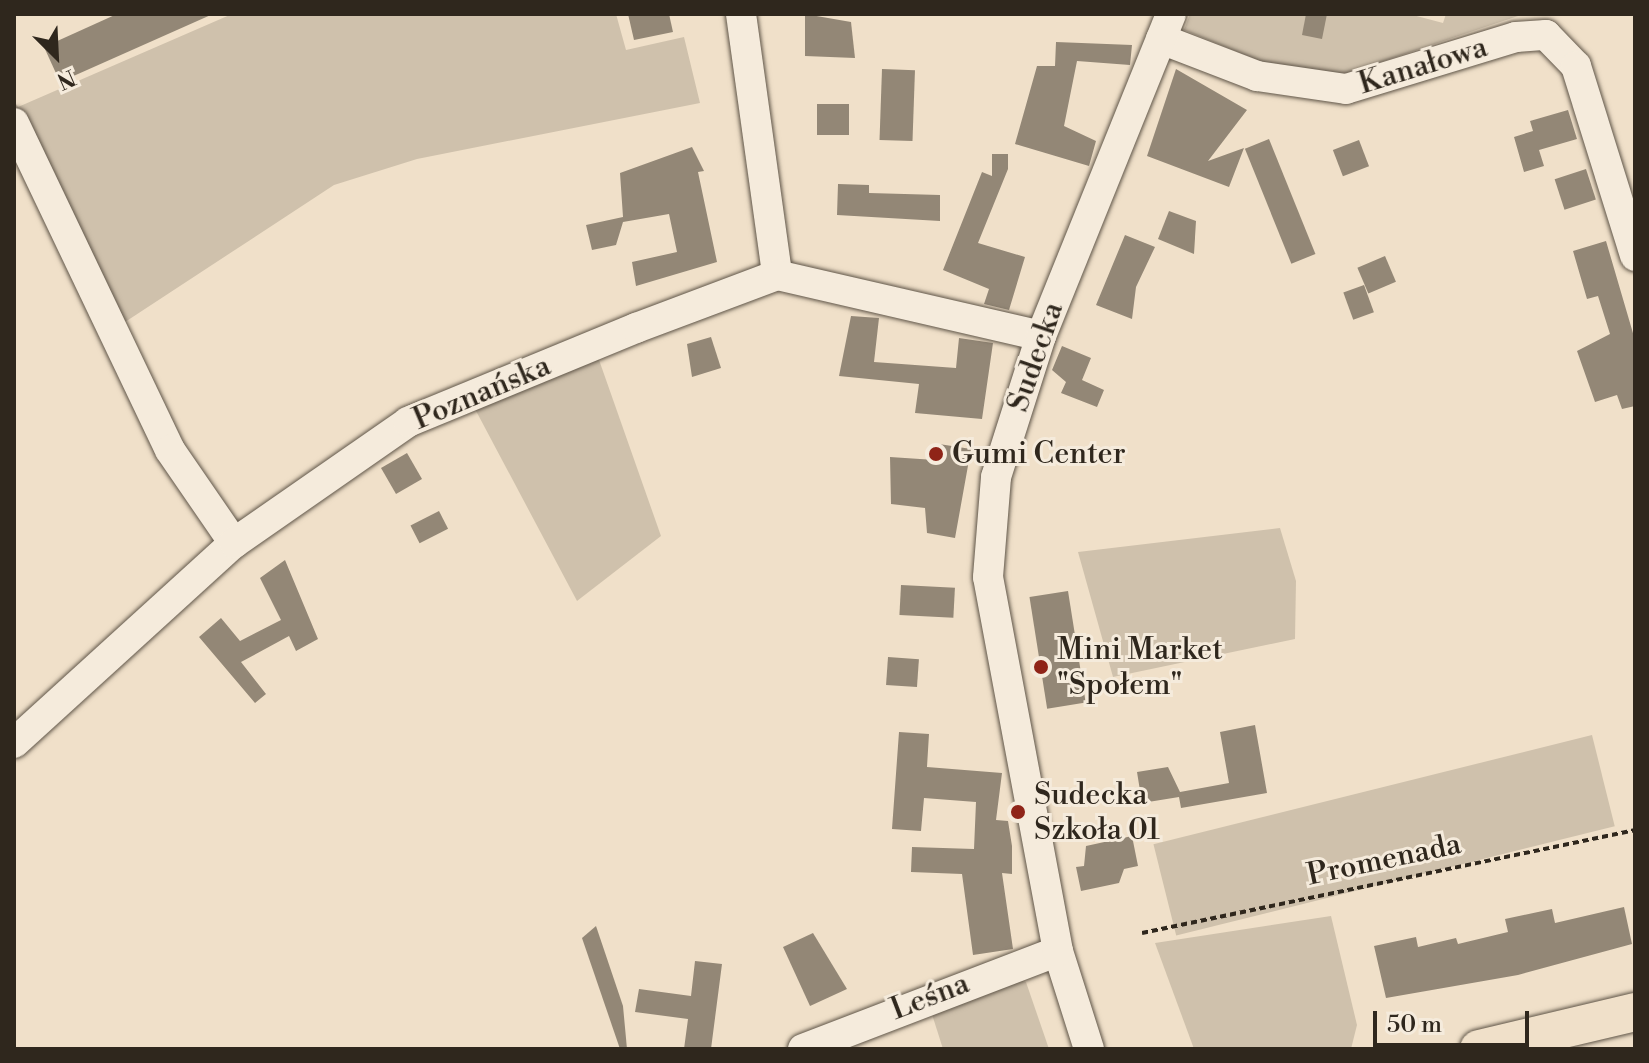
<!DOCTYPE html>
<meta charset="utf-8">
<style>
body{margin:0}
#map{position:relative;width:1649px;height:1063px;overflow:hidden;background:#f0e0c9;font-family:"Libre Bodoni",serif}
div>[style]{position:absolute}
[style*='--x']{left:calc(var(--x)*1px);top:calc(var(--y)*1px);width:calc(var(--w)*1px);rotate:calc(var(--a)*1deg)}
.green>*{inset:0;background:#cfc1ac;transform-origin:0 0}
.building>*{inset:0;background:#938776;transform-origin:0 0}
.path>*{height:4px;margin-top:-2px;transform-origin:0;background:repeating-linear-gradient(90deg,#2f271d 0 6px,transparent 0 10px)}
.roads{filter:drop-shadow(0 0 2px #5f5548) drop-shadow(0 0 2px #5f5548)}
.minor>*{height:30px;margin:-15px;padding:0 15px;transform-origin:15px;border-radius:15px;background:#f5ebdc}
.major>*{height:38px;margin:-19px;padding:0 19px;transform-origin:19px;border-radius:19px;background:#f0e0c9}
.dots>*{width:22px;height:22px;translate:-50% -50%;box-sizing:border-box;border:4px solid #f5ebdc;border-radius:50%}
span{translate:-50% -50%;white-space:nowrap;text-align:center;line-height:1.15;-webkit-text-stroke:6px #f5ebdc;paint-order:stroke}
.street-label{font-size:30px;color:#2f271d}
.poi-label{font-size:30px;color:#2f271d}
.left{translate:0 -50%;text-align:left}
.frame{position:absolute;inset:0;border:16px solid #2f271d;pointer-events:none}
.north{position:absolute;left:16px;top:16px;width:80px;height:80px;-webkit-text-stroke:6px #f5ebdc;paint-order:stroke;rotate:156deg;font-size:22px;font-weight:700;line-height:32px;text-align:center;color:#2f271d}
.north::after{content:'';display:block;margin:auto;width:28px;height:36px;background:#2f271d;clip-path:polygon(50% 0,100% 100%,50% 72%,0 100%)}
.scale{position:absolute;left:1373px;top:1011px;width:156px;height:36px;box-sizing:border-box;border:4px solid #2f271d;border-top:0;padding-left:10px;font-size:24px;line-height:28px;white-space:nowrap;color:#2f271d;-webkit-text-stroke:6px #f5ebdc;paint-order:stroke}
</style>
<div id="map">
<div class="green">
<div style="clip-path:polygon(232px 14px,616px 14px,626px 50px,684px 37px,700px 103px,417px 159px,334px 185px,122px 324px,14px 117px,14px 101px,18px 107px)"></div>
<div style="clip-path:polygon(1190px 14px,1409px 14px,1443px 23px,1446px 14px,1524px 14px,1345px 74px,1287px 72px,1184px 30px)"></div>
<div style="clip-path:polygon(598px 357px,661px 536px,577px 601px,475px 409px)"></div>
<div style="clip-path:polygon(1280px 528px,1296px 581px,1295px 639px,1113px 677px,1078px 552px)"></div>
<div style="left:1592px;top:735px;width:94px;height:452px;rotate:76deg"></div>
<div style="clip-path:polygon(1331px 916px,1357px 1025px,1351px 1049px,1194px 1049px,1155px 943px)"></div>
<div style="clip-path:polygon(1011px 977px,1026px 982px,1049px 1049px,943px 1049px,930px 1008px)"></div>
</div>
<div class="building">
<div style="clip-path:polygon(117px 14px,213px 14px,60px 82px,44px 47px)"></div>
<div style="clip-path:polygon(628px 14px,669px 14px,673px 32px,634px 40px)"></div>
<div style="clip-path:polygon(805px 14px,851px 22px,855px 58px,805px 56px)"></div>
<div style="clip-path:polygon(1306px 14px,1327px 14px,1322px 39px,1302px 35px)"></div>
<div style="clip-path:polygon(1056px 42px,1132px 45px,1130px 65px,1077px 61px,1064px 126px,1096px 141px,1089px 166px,1015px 144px,1037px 66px,1055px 66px)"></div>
<div style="left:882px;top:69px;width:33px;height:71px;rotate:2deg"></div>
<div style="clip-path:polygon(1176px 69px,1247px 110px,1208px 161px,1244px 148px,1229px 187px,1147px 156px)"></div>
<div style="left:817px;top:104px;width:32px;height:31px"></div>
<div style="clip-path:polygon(1568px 110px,1577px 139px,1539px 150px,1544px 166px,1524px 172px,1514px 137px,1533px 131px,1530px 121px)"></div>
<div style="left:1269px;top:139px;width:124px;height:26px;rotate:68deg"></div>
<div style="left:1359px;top:140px;width:28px;height:28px;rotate:69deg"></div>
<div style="clip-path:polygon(692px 147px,704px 171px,698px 172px,717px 262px,636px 286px,632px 262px,677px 252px,669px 214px,623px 222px,616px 245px,592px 250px,586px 225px,623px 217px,620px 173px)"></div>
<div style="clip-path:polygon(992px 154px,1008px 154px,1008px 169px,978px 243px,1025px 257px,1009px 310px,984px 304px,989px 289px,943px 270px,982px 172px,992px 176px)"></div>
<div style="left:1586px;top:169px;width:32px;height:33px;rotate:72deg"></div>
<div style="clip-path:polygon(838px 184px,869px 185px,869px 193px,940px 195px,940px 221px,837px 215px)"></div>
<div style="clip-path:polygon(1169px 211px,1196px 221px,1194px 254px,1158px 239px)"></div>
<div style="clip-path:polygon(1125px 235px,1155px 247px,1136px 287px,1132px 319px,1096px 305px)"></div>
<div style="clip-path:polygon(1606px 241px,1635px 340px,1635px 406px,1622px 409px,1617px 395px,1595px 402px,1577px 351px,1610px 334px,1598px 296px,1587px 299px,1573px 251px)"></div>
<div style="left:1385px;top:256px;width:28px;height:30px;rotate:67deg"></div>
<div style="left:1364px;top:285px;width:29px;height:22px;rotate:70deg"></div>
<div style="clip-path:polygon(851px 316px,879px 318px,874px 362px,956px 368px,959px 338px,993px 343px,982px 419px,915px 413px,919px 384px,839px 376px)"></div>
<div style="clip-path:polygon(711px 337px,721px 368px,692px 377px,687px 344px)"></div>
<div style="clip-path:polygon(1062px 346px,1091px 358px,1082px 380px,1104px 390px,1097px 407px,1061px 393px,1066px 382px,1052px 370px)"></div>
<div style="clip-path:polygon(939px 444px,971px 449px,955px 538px,927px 533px,925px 508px,891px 504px,890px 457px,935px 460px)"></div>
<div style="left:407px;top:453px;width:30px;height:30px;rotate:60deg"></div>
<div style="left:439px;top:511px;width:20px;height:32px;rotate:63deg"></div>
<div style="clip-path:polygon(285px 560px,318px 639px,296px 651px,289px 636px,241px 662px,266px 694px,255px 703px,199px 637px,221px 618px,240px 641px,281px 620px,260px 578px)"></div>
<div style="left:901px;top:585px;width:54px;height:30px;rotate:3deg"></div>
<div style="left:1068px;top:591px;width:113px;height:39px;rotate:81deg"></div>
<div style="left:888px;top:657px;width:31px;height:28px;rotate:4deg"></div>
<div style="clip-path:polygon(1255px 725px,1267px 793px,1181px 808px,1179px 797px,1142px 803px,1137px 772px,1168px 767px,1180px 792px,1229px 783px,1220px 732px)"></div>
<div style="clip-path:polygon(899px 732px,929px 734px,927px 767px,1002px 773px,996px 820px,1008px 821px,1012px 846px,1012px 874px,1002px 873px,1013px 949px,973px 955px,962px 874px,911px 872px,912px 847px,974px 849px,976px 802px,924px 798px,921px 831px,892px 829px)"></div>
<div style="clip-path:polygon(1132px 836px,1138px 866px,1124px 869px,1119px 883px,1081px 891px,1076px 867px,1084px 866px,1086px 846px)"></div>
<div style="clip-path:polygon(1624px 907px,1632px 944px,1518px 975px,1386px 998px,1374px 946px,1416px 937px,1418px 947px,1456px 938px,1458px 944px,1508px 932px,1505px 919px,1552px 909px,1555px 923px)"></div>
<div style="clip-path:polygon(596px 926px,623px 1006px,627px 1049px,620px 1049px,582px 938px)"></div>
<div style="clip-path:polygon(813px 933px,847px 989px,810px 1006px,783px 947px)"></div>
<div style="clip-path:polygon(695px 961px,722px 964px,711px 1049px,684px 1049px,688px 1019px,635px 1012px,639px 989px,691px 996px)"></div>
</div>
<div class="path">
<div style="--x:1142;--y:933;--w:504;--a:-11.8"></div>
<div style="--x:1440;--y:1049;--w:13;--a:-13"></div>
</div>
<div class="roads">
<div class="minor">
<div style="--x:741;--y:14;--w:263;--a:82.1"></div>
<div style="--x:1161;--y:39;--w:103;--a:21.1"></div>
<div style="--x:1257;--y:76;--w:90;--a:8.3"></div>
<div style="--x:1346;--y:89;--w:178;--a:-17"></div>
<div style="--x:1516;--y:37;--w:30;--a:-4"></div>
<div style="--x:1546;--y:35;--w:43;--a:45.9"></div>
<div style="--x:1576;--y:66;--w:199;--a:72.7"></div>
<div style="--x:14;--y:123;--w:362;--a:64.5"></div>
<div style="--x:170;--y:450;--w:113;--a:55.5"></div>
<div style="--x:14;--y:743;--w:297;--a:-42.3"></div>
<div style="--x:234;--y:543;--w:212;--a:-34.8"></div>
<div style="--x:408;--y:422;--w:247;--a:-22.4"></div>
<div style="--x:636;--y:328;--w:151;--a:-20.6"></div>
<div style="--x:777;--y:275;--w:271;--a:13"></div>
<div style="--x:803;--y:1049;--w:273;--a:-21"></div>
<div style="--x:1089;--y:1049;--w:103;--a:-107.6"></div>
<div style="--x:1058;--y:951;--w:380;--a:-100.6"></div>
<div style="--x:988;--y:577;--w:100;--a:-85.4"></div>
<div style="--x:996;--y:477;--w:148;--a:-72.3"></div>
<div style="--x:1041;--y:336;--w:347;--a:-68"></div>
</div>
<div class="major">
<div style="--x:1479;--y:1049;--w:160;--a:-13.3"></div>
</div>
</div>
<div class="dots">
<div style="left:936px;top:454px;background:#8f2418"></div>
<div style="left:1041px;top:667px;background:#8f2418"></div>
<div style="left:1018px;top:812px;background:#8f2418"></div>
</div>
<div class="street-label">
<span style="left:1423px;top:66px;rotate:-17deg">Kanałowa</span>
<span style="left:1036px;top:357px;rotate:-71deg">Sudecka</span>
<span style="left:482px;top:393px;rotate:-23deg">Poznańska</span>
<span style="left:1384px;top:860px;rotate:-12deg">Promenada</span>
<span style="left:930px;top:997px;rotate:-21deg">Leśna</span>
</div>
<div class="poi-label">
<span class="left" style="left:952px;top:454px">Gumi Center</span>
<span class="left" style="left:1057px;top:667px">Mini Market<br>"Społem"</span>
<span class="left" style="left:1034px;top:812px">Sudecka<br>Szkoła 01</span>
</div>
<div class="frame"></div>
<div class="north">N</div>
<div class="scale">50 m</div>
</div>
